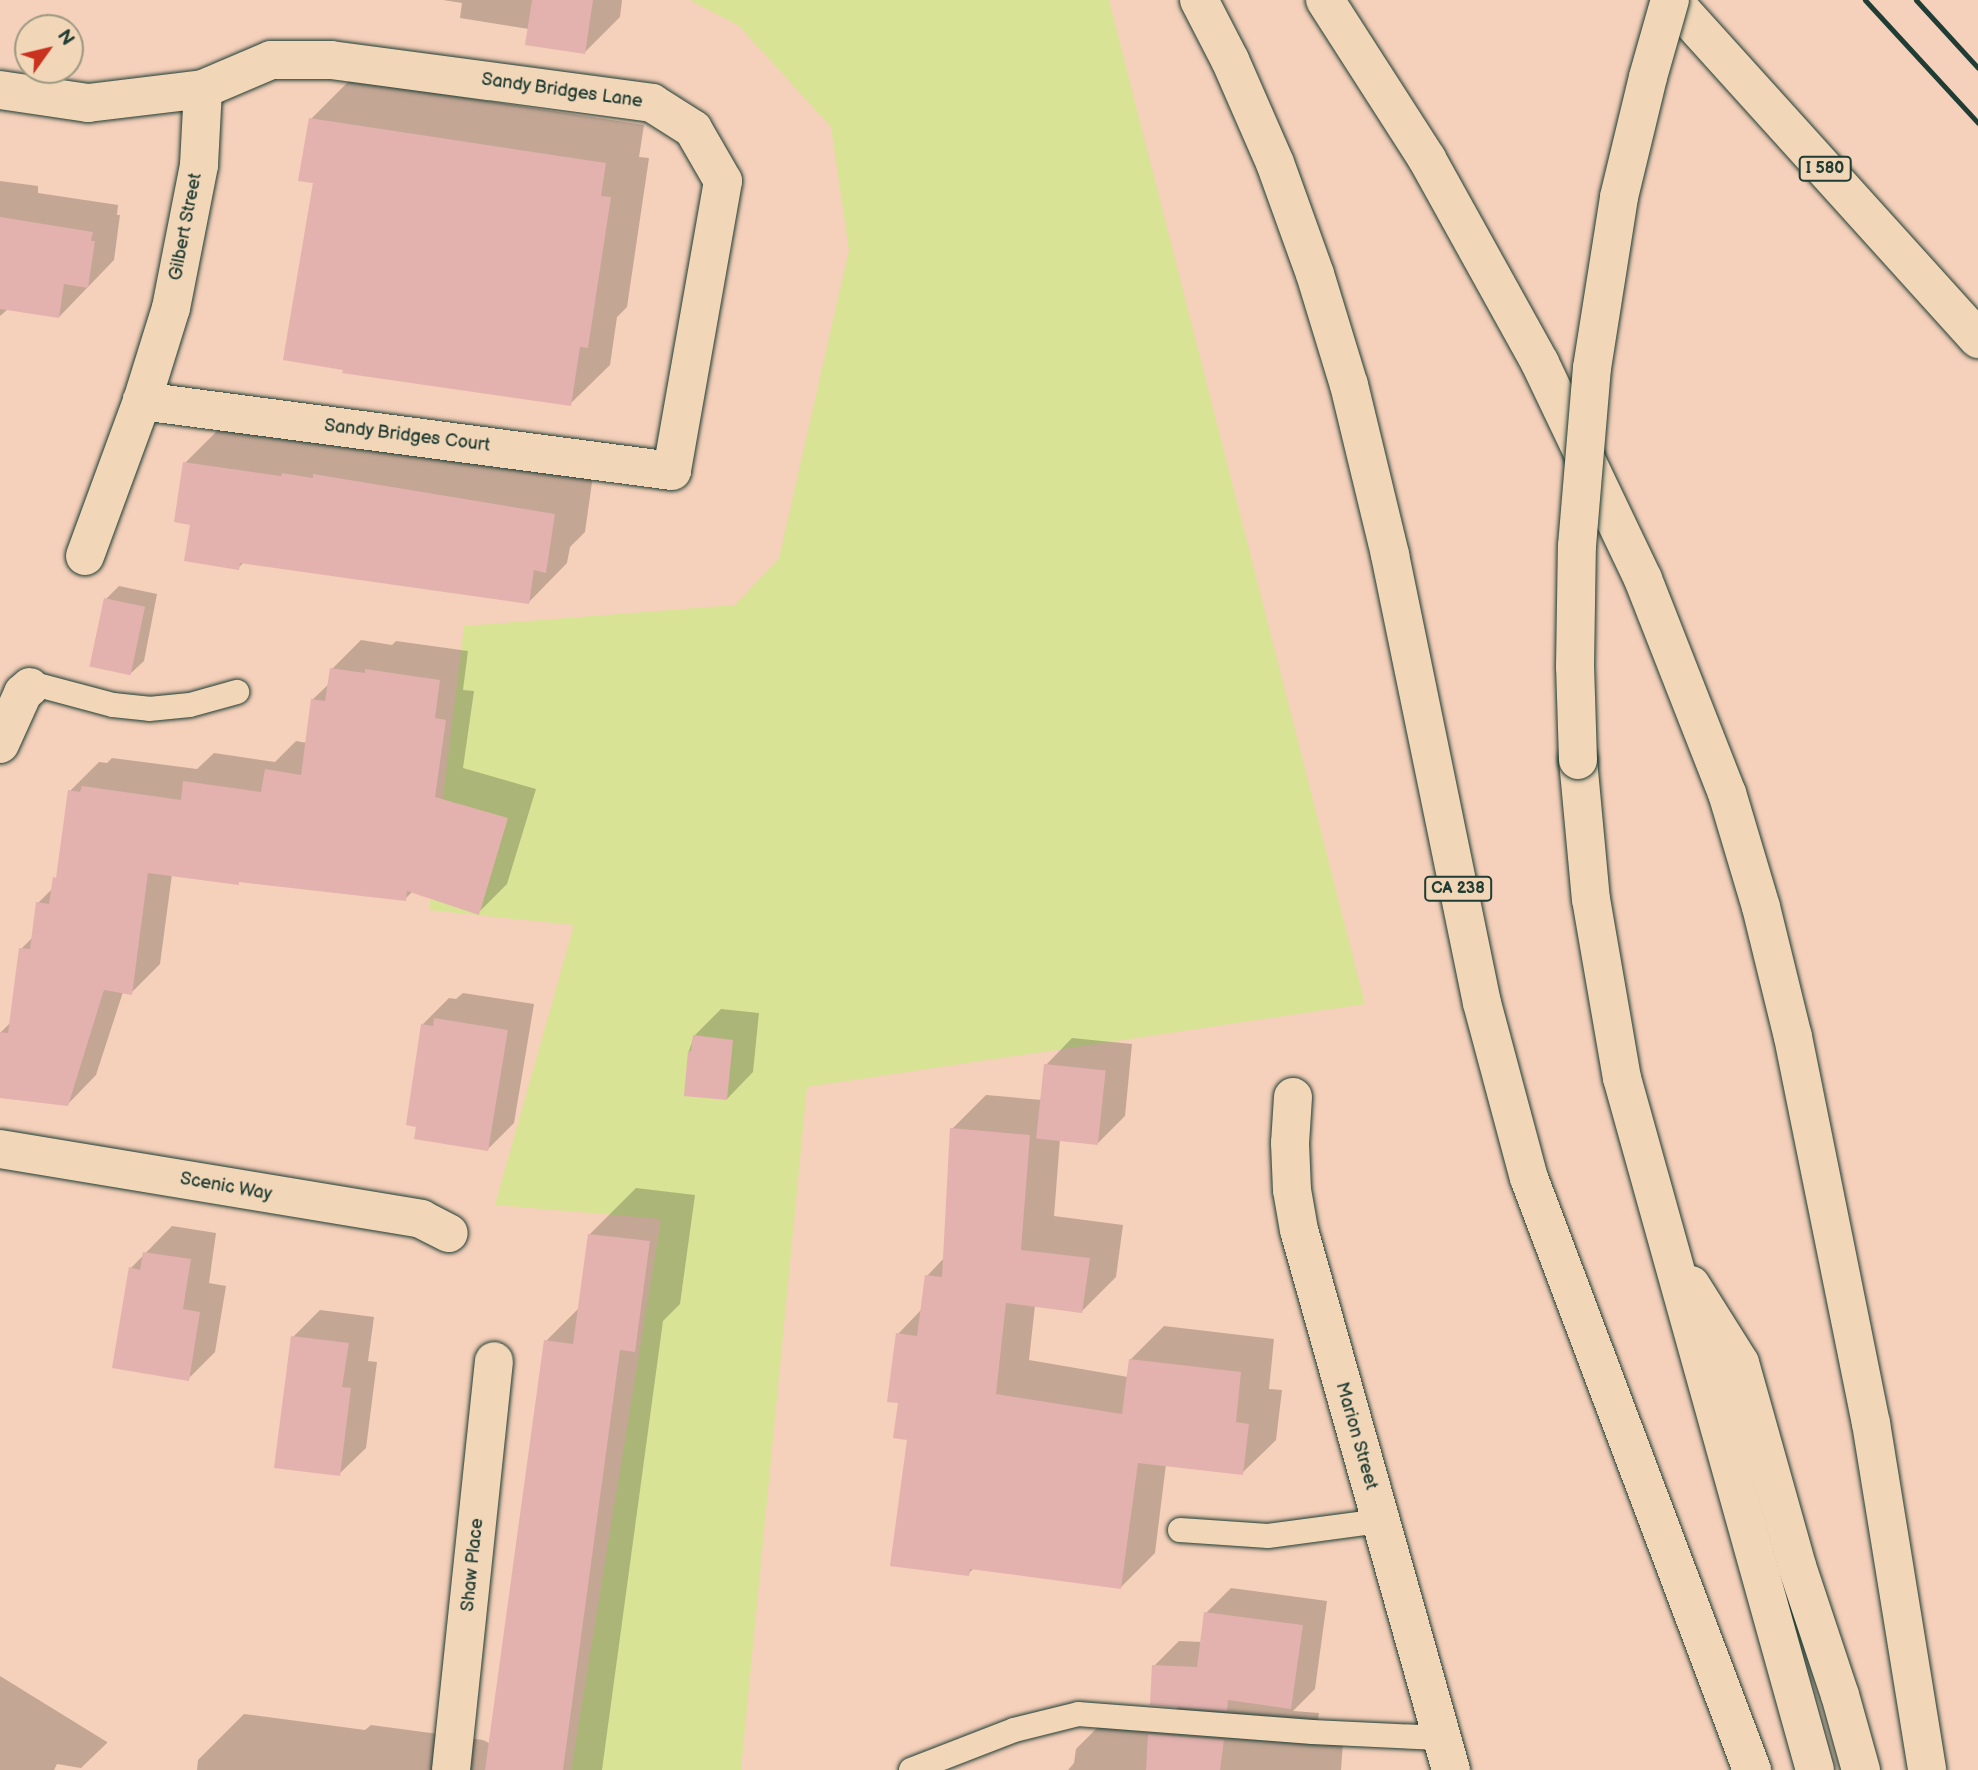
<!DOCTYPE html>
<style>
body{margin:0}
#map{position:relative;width:1978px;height:1770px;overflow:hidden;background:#f5d0ba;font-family:"Balsamiq Sans",sans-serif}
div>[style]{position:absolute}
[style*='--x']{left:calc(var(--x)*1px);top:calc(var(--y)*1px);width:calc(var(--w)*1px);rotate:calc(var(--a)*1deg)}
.green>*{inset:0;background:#d8e396}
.shadow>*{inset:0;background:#0003}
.building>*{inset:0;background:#e3b1ae;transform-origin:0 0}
.roads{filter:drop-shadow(0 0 2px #1f3d34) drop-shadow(0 0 2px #1f3d34)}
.lane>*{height:24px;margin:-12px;padding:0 12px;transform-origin:12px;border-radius:12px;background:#f1d6b8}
.street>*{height:38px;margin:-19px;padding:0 19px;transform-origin:19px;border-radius:19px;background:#f1d6b8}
.highway>*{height:38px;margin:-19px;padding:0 19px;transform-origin:19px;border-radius:19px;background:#f1d6b8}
.rail>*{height:5px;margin:-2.5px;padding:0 2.5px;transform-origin:2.5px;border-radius:2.5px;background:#1f3d34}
.bridges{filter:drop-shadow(0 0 2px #1f3d34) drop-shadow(0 0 2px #1f3d34)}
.highway-bridge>*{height:38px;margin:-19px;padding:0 19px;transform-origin:19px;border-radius:19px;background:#f1d6b8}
span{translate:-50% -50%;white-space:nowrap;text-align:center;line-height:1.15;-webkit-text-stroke:5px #f1d6b8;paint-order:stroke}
.shield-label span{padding:2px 5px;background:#f1d6b8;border:2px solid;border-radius:5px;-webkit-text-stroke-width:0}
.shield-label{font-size:16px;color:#1f3d34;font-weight:700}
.street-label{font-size:18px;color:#1f3d34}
.north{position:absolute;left:14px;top:14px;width:70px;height:70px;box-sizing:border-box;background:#f1d6b8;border:2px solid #9d9983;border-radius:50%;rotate:56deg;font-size:19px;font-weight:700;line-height:28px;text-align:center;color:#1f3d34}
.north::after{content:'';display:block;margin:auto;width:24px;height:32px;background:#c8321e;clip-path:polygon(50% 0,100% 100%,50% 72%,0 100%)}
</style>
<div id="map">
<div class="green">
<div style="clip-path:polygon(690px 0,1109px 0,1365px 1004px,807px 1087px,741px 1770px,571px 1770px,661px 1219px,495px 1205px,574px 925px,429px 910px,464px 626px,735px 605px,779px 558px,849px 250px,831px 127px,739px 26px)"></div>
</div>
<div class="shadow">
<div style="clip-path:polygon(443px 0,622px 0,620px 17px,585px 52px,529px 29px,460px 18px,462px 3px)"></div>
<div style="clip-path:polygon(350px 80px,644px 125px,639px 157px,649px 158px,627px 307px,617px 317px,610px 365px,570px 404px,315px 182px,311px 119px)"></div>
<div style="clip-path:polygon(0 181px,38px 186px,38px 193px,118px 205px,117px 215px,120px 215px,114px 260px,59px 317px,8px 309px,0 316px)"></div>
<div style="clip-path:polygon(224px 424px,593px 475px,585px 532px,570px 547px,567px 563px,528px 603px,244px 562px,238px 568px,192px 523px,185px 463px)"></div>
<div style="clip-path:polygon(119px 586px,157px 594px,144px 661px,130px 674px,106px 599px)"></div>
<div style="clip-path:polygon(361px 640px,392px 645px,396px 641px,468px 651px,463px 690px,474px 691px,463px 768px,536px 789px,507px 884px,478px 913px,413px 891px,405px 899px,172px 874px,160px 964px,131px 993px,123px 992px,96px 1075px,67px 1105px,0 1096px,0 1033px,11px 1022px,21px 949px,33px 937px,38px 903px,53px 888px,58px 874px,70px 791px,99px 762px,107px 763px,112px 758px,197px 769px,214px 753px,275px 762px,296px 741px,307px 743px,312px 700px,330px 683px,332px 669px)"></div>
<div style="clip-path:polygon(463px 993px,534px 1004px,514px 1123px,488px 1149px,422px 1025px,449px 998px,456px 999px)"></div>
<div style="clip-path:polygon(721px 1009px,759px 1013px,753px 1072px,727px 1099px,689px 1051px,694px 1036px)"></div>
<div style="clip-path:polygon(1072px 1038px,1132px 1044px,1125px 1116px,1098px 1143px,1060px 1139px,1054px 1216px,1123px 1225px,1116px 1277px,1082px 1311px,1035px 1305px,1029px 1360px,1128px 1377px,1130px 1360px,1164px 1326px,1274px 1339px,1269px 1389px,1282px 1390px,1276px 1440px,1242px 1473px,1166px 1464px,1155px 1553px,1121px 1587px,974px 1568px,968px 1574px,909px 1438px,900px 1402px,898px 1334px,922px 1309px,927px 1276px,945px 1257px,952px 1129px,986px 1095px,1042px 1100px,1046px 1065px)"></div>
<div style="clip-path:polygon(636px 1188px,695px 1195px,680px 1304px,663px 1321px,602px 1770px,197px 1770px,198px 1760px,244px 1714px,365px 1730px,371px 1725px,483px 1740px,491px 1744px,546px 1341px,580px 1307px,589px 1235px)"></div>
<div style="clip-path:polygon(172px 1226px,216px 1233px,209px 1283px,226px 1286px,215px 1352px,188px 1379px,131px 1268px)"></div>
<div style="clip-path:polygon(320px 1310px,374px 1317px,368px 1361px,377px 1362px,366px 1448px,339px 1474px,293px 1337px)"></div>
<div style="clip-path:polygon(1231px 1588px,1327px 1601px,1315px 1689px,1293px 1711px,1319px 1713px,1315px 1739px,1343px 1742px,1341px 1770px,1068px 1770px,1074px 1763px,1076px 1749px,1109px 1716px,1164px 1721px,1180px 1705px,1154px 1666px,1179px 1641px,1202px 1642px,1206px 1613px)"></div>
<div style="clip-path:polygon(0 1676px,107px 1742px,107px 1743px,81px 1768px,57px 1764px,54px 1770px,0 1770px)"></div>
</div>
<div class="building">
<div style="clip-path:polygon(532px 0,593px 0,585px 54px,525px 45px)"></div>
<div style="clip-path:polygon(309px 118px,606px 163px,601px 196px,611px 197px,588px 348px,580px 347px,571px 406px,342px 373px,343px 370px,283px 360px,313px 183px,298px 181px)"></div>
<div style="clip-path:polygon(0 217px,93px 232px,91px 241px,95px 241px,88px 288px,64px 284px,59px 318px,0 309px)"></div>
<div style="clip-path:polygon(183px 462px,281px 476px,282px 473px,313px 478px,313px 474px,555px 514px,546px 573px,534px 570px,529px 604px,240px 563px,239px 570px,184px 561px,190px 525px,174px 522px)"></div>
<div style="left:104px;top:598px;width:42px;height:70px;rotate:12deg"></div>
<div style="clip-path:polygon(330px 668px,365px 673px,365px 669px,440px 680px,435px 718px,446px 720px,435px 797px,508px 818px,479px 915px,407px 891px,406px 901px,239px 882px,239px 885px,148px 873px,132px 995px,104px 990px,68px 1106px,0 1098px,0 1032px,8px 1033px,19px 948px,30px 949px,36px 902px,49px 904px,53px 877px,56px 878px,68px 790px,80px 792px,82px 786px,181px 800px,183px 781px,261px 792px,265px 769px,301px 775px,311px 699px,325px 701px)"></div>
<div style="clip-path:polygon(434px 1018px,508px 1030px,488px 1151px,414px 1139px,416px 1127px,406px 1125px,421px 1024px,433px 1026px)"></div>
<div style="clip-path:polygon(693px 1035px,733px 1040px,727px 1100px,684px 1096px,688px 1051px,691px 1051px)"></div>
<div style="left:1044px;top:1064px;width:62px;height:75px;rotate:6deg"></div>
<div style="clip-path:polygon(950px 1128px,1030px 1135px,1021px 1250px,1090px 1258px,1082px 1313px,1006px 1303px,996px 1394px,1122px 1414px,1129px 1359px,1241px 1372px,1236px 1422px,1249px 1424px,1243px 1475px,1138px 1463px,1121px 1589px,970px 1569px,969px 1576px,890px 1566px,907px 1440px,893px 1438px,898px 1403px,887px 1402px,896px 1333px,917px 1336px,925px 1275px,942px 1277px)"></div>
<div style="clip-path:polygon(588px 1234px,650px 1241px,635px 1352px,620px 1350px,563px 1770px,485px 1770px,544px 1340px,573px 1344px)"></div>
<div style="clip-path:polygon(143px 1252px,191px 1259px,183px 1309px,200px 1312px,189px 1381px,112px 1368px,129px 1267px,140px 1270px)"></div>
<div style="clip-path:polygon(291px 1336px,349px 1343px,342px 1387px,351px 1388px,340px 1476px,274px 1468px)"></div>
<div style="clip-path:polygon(1204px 1612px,1303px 1625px,1291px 1709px,1228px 1700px,1227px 1711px,1150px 1705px,1152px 1665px,1197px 1667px)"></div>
<div style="clip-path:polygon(1148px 1734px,1224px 1740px,1220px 1770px,1146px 1770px)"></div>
</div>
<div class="roads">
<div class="lane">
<div style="--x:30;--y:687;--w:8;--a:-14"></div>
<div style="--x:38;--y:685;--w:78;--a:14.9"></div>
<div style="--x:113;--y:705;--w:36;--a:6"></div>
<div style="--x:149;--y:709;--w:41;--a:-5.6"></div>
<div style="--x:190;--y:705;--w:49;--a:-15.5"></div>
<div style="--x:1180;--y:1530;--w:88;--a:3.9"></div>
<div style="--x:1268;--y:1536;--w:114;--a:-7.6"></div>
<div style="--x:911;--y:1770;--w:110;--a:-21.2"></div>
<div style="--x:1014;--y:1730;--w:66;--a:-14"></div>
<div style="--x:1078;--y:1714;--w:235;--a:4.4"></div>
<div style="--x:1312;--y:1732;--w:129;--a:2.7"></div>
</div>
<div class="street">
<div style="--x:0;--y:90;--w:89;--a:8.4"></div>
<div style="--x:88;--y:103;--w:116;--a:-6.9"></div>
<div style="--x:203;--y:89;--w:74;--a:-23.1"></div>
<div style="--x:271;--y:60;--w:60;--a:0"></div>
<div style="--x:331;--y:60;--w:324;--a:7.6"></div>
<div style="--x:652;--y:103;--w:49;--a:32.4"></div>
<div style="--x:693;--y:129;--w:60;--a:60"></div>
<div style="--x:723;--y:181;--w:294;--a:100"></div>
<div style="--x:672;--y:471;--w:535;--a:-172.48"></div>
<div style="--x:85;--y:556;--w:165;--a:-69.8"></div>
<div style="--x:142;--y:401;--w:97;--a:-72.7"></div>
<div style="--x:171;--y:308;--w:146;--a:-78.9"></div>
<div style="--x:199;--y:165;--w:76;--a:-87"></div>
<div style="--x:0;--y:744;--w:56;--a:-65.7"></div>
<div style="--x:23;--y:693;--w:9;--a:-41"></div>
<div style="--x:1293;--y:1097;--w:46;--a:93.7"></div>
<div style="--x:1290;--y:1143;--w:47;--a:87.6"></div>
<div style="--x:1292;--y:1190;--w:41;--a:80.1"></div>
<div style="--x:1299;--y:1230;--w:561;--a:74.28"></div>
<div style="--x:0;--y:1149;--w:427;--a:9.4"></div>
<div style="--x:421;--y:1219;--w:31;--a:27"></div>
<div style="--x:451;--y:1770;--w:411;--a:-84"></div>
</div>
<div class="highway">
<div style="--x:1199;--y:0;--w:68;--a:62.7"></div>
<div style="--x:1230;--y:60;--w:112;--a:66.4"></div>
<div style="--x:1275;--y:163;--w:118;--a:70.2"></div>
<div style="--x:1315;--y:274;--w:116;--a:73"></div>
<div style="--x:1349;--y:385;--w:175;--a:76.4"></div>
<div style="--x:1390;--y:555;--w:457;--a:78.4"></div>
<div style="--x:1482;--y:1003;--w:181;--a:75"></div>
<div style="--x:1529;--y:1178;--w:633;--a:69.36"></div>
<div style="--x:1325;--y:0;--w:189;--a:57.3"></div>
<div style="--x:1427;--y:159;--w:233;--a:61"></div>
<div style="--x:1540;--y:363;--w:239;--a:64.5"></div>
<div style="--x:1643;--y:579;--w:230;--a:68.6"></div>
<div style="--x:1727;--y:793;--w:119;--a:73.4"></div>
<div style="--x:1761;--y:907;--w:134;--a:76.2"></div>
<div style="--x:1793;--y:1037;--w:394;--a:78.6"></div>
<div style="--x:1871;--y:1423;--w:351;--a:80.8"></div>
<div style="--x:1672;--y:0;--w:457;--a:47.9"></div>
<div style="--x:1578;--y:760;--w:140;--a:84.7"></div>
<div style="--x:1591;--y:899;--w:182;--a:80.2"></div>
<div style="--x:1622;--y:1078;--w:718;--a:74.42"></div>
<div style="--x:1691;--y:1285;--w:92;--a:57.9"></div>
<div style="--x:1740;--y:1363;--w:211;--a:74.3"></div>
<div style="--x:1797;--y:1566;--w:136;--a:71.6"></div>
<div style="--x:1840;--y:1695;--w:78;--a:74.4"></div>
</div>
</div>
<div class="rail">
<div style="--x:1865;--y:0;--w:167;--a:47.4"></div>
<div style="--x:1916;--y:0;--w:92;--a:47.6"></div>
</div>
<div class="bridges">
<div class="highway-bridge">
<div style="--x:1578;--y:760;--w:93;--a:-91.8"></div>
<div style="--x:1575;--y:667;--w:121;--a:-89.1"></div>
<div style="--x:1577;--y:546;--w:179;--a:-85.2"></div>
<div style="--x:1592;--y:368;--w:173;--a:-81"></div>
<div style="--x:1619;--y:197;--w:123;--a:-76.4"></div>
<div style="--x:1648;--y:77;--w:80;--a:-74.1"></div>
</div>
</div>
<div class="shield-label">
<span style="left:1825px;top:169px">I 580</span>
<span style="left:1458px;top:889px">CA 238</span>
</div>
<div class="street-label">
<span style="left:562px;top:91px;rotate:8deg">Sandy Bridges Lane</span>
<span style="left:186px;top:227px;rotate:-79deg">Gilbert Street</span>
<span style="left:407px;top:436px;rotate:7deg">Sandy Bridges Court</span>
<span style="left:226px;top:1187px;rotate:10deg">Scenic Way</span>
<span style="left:1356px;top:1436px;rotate:74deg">Marion Street</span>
<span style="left:473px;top:1565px;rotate:-84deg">Shaw Place</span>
</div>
<div class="north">N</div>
</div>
